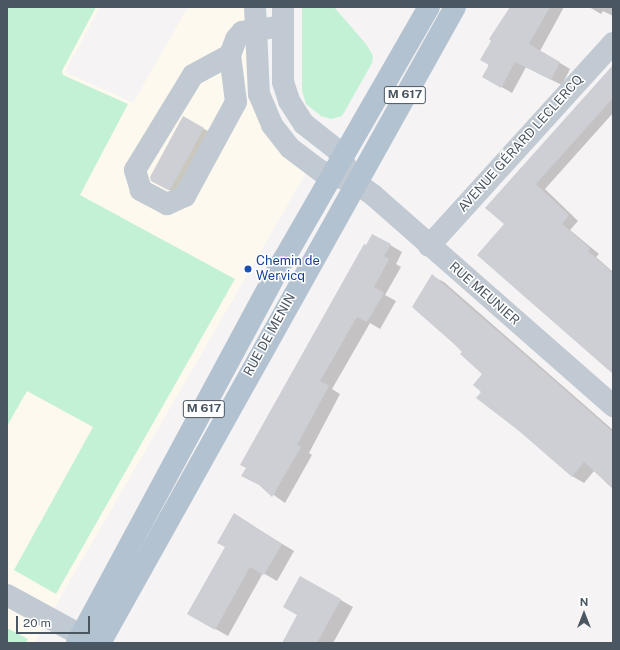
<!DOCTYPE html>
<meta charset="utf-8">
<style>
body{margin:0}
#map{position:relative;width:620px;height:650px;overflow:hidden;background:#f5f3f3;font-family:"Public Sans",sans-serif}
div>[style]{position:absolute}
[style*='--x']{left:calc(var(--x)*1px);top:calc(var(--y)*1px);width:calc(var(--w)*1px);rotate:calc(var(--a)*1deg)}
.commercial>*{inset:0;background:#fdf9ef}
.green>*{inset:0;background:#c3f1d5}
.shadow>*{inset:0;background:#0003}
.building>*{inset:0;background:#cdcfd5}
.minor>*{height:22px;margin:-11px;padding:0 11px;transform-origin:11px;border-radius:11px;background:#c1cad2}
.major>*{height:22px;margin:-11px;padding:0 11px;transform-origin:11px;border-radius:11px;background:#b3c2d1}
.dots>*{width:11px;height:11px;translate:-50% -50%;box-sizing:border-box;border:2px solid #fff;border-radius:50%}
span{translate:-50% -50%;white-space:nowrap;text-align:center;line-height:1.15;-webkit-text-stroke:3px #fff;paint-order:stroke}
.shield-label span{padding:1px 3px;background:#fff;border:1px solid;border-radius:3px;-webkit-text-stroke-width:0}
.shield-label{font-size:12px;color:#4a5661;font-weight:700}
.street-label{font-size:13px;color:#4a5661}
.transit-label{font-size:13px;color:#164399}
.left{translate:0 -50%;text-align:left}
.frame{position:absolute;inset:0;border:8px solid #4a5661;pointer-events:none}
.north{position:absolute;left:564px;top:594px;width:40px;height:40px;-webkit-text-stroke:3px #fff;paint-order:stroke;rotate:0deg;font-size:11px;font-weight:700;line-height:16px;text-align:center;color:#4a5661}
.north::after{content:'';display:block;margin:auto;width:14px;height:18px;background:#4a5661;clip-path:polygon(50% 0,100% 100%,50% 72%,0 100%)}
.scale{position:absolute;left:16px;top:616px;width:74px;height:18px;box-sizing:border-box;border:2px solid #4a5661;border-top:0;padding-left:5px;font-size:12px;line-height:14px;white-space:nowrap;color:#4a5661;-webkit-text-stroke:3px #fff;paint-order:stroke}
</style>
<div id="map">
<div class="commercial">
<div style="clip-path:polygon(7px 7px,100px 7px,65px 72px,133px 103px,188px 7px,248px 7px,251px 87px,306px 173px,34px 643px,7px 643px)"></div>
</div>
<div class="green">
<div style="clip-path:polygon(7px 7px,96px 7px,62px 71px,63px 75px,128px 104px,80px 195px,235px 279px,56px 594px,14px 570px,93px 427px,27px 391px,7px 426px)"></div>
<div style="clip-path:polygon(302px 7px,334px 7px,366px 44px,373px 56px,372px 63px,342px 116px,331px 119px,321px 116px,306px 104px,302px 90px)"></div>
<div style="clip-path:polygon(7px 628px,28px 639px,26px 643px,7px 643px)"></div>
</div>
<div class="shadow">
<div style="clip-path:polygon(511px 7px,564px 7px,540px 51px,570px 69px,562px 85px,526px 67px,512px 93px,484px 77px)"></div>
<div style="clip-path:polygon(589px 7px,613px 7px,613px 16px,603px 11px,601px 14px)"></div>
<div style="clip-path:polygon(613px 67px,613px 113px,545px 189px,578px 221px,570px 230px,599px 254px,596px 257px,613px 272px,613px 373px,505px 224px,486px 208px)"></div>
<div style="clip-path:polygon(183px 118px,210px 132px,175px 193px,159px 185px)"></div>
<div style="clip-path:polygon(373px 235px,402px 252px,396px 264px,401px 267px,385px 295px,396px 301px,380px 329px,370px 323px,332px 389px,340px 394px,309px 453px,312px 455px,285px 503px,261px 486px)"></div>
<div style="clip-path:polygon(432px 276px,444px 282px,613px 430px,613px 489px,594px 471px,584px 483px,572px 476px,483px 392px,484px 374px,463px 352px)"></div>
<div style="clip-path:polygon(246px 522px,294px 551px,277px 581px,263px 573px,228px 636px,189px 614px)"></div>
<div style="clip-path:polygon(300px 577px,353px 607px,333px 643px,283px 643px,298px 615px)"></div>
</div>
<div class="building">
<div style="clip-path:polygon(510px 7px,550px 7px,529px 44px,560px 62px,551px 80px,515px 62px,501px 88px,482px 77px,489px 65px,480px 60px,491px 41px,489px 39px)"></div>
<div style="clip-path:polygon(613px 65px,613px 98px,536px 184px,569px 215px,562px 224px,590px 248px,588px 251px,613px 273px,613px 374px,477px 255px,504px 224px,485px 208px)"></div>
<div style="clip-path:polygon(183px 116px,204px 128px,171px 188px,168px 190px,151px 181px,150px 177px)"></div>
<div style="clip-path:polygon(372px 234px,391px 244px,384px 256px,389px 259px,374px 287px,384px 293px,367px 322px,357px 317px,320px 381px,329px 386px,297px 445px,301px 447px,272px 497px,259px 485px,241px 476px,246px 468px,240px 465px,364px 244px,366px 245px)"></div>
<div style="clip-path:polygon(432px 274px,613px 432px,613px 488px,584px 462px,572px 477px,519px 431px,476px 398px,481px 392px,473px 385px,482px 374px,460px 354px,462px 352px,454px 344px,412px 307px)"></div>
<div style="clip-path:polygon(234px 513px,282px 544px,264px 575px,250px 567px,215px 630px,187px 614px,225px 547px,217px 543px)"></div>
<div style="clip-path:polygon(300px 576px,341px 599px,317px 643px,282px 643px,297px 615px,283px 607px)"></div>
</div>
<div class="minor">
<div style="--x:255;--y:7;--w:87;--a:87.4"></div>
<div style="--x:259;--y:94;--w:34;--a:67"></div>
<div style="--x:272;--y:125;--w:29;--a:52"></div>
<div style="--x:290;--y:148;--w:39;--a:37"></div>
<div style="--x:321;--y:171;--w:37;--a:19"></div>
<div style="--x:356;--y:183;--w:21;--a:35"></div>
<div style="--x:373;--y:195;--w:320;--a:41.3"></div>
<div style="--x:283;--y:7;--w:75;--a:90"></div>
<div style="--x:283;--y:82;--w:20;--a:72"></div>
<div style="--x:289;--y:101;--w:27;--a:57"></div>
<div style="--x:304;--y:124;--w:42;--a:38.2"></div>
<div style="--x:337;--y:150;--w:26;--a:61"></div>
<div style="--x:230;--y:55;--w:47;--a:82.7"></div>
<div style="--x:236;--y:102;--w:107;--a:118.5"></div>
<div style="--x:185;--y:196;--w:20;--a:156"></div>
<div style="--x:167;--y:204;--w:30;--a:-152"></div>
<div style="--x:141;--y:190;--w:21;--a:-107"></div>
<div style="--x:135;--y:170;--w:111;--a:-58.6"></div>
<div style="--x:193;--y:75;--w:42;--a:-28.4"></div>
<div style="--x:230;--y:55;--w:17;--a:-69"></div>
<div style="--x:236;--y:39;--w:9;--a:-49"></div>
<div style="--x:242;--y:32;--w:41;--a:-8.3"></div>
<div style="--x:429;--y:246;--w:274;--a:-47.8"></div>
<div style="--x:7;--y:595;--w:100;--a:28.6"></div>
</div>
<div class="major">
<div style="--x:77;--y:643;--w:436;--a:-61.7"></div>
<div style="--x:284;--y:259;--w:291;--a:-60.1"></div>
<div style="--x:100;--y:643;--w:728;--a:-60.83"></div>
</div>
<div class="dots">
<div style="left:248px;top:269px;background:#1a4fb4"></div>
</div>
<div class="shield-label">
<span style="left:405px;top:95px">M 617</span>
<span style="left:204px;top:409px">M 617</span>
</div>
<div class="street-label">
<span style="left:521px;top:144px;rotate:-48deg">AVENUE GÉRARD LECLERCQ</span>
<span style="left:484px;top:294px;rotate:41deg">RUE MEUNIER</span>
<span style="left:270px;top:335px;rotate:-61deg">RUE DE MENIN</span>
</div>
<div class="transit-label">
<span class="left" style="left:256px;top:269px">Chemin de<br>Wervicq</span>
</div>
<div class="frame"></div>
<div class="north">N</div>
<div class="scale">20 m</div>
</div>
